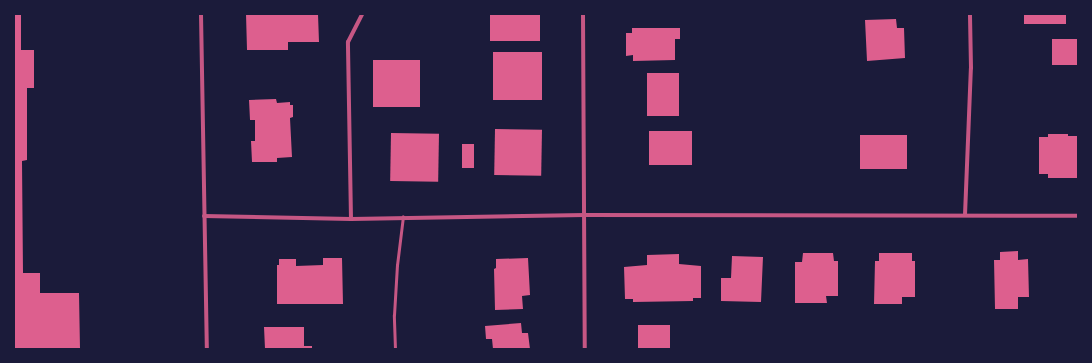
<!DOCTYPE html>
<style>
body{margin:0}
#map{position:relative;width:1092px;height:363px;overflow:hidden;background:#1b1b3a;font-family:Bitter,serif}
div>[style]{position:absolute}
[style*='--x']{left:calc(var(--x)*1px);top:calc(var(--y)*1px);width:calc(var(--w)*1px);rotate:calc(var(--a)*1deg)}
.building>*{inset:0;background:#dd5f8e;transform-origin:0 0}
.service>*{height:3px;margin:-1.5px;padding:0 1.5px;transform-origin:1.5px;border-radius:1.5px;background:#c65784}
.minor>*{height:4px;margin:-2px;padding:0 2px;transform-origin:2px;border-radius:2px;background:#c65784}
span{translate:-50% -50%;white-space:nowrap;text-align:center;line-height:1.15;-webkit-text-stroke:4px #1b1b3a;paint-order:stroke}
.frame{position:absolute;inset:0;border:15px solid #1b1b3a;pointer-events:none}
</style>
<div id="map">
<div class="building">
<div style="clip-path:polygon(14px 14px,21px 14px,21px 50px,34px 50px,34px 88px,27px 88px,27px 160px,22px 161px,23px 273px,40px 273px,40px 293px,79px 293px,80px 349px,14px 349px)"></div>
<div style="clip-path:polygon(246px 14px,318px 14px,319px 42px,288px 42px,288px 50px,247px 50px)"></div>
<div style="left:490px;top:14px;width:50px;height:27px"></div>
<div style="left:1024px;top:14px;width:42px;height:10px"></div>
<div style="clip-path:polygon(896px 19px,897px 28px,904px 28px,905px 58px,867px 61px,865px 20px)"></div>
<div style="clip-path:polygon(632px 28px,680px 28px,680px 39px,675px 39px,675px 60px,633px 61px,633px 55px,626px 56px,626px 33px,632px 33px)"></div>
<div style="left:1078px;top:39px;width:26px;height:26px;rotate:90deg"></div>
<div style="left:493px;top:52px;width:49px;height:48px"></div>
<div style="left:373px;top:60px;width:47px;height:47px"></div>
<div style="left:647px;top:73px;width:32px;height:43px"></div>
<div style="clip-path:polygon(276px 99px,277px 103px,290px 102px,290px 105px,293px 105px,293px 117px,290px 118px,292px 157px,277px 158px,277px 162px,252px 162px,251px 141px,255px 141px,255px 120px,250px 120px,249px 100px)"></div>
<div style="left:495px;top:129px;width:47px;height:46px;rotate:1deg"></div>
<div style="left:649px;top:131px;width:43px;height:34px"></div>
<div style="left:391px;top:133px;width:48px;height:48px;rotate:1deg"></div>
<div style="clip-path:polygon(1048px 134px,1068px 134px,1068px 136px,1078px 136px,1078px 178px,1048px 178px,1048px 174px,1039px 174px,1039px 137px,1048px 137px)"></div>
<div style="left:860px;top:135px;width:47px;height:34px"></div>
<div style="left:462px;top:144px;width:12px;height:24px"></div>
<div style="clip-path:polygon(1018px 251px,1018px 260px,1028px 259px,1029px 297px,1018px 297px,1018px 309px,995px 309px,994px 260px,1000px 260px,1000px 252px)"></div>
<div style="clip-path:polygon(803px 253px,833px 253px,834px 261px,838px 261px,838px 296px,826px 296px,827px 303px,795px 303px,795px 262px,802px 262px)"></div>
<div style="clip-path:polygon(879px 253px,912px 253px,912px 261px,915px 261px,915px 297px,902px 297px,902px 304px,874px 304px,875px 261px,879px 261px)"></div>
<div style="clip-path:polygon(679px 254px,679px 264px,701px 266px,701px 298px,693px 298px,693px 301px,633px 302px,633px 299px,625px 299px,624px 267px,647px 265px,647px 255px)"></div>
<div style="clip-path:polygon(732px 256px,763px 257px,761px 302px,721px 301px,721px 278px,731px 278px)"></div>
<div style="clip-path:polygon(323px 258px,342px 258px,343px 304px,277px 304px,277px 265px,279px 265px,279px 259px,296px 259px,296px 266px,323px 265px)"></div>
<div style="clip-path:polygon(528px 258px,530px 295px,522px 296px,523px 309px,495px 310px,494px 269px,496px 268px,496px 259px)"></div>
<div style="clip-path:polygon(521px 323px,522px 333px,528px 333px,530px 349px,493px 349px,492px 339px,486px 339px,485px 326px)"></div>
<div style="left:638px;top:325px;width:32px;height:24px"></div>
<div style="clip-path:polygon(264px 327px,304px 327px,304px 346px,312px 346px,312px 349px,265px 349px)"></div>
</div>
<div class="service">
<div style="--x:395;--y:349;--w:34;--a:-92"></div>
<div style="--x:394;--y:315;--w:50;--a:-86.6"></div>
<div style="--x:397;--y:265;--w:49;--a:-83"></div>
</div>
<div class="minor">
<div style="--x:201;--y:14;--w:335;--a:89"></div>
<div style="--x:583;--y:14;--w:335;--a:89.7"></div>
<div style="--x:965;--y:215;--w:147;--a:-87.7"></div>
<div style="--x:971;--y:68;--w:54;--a:-91.1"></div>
<div style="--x:204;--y:216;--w:147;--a:1.2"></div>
<div style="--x:351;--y:219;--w:234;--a:-1"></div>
<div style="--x:585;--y:215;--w:493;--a:0.1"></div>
<div style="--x:351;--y:219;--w:177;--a:-91"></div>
<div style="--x:348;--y:42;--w:31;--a:-63"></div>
</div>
<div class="frame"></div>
</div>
